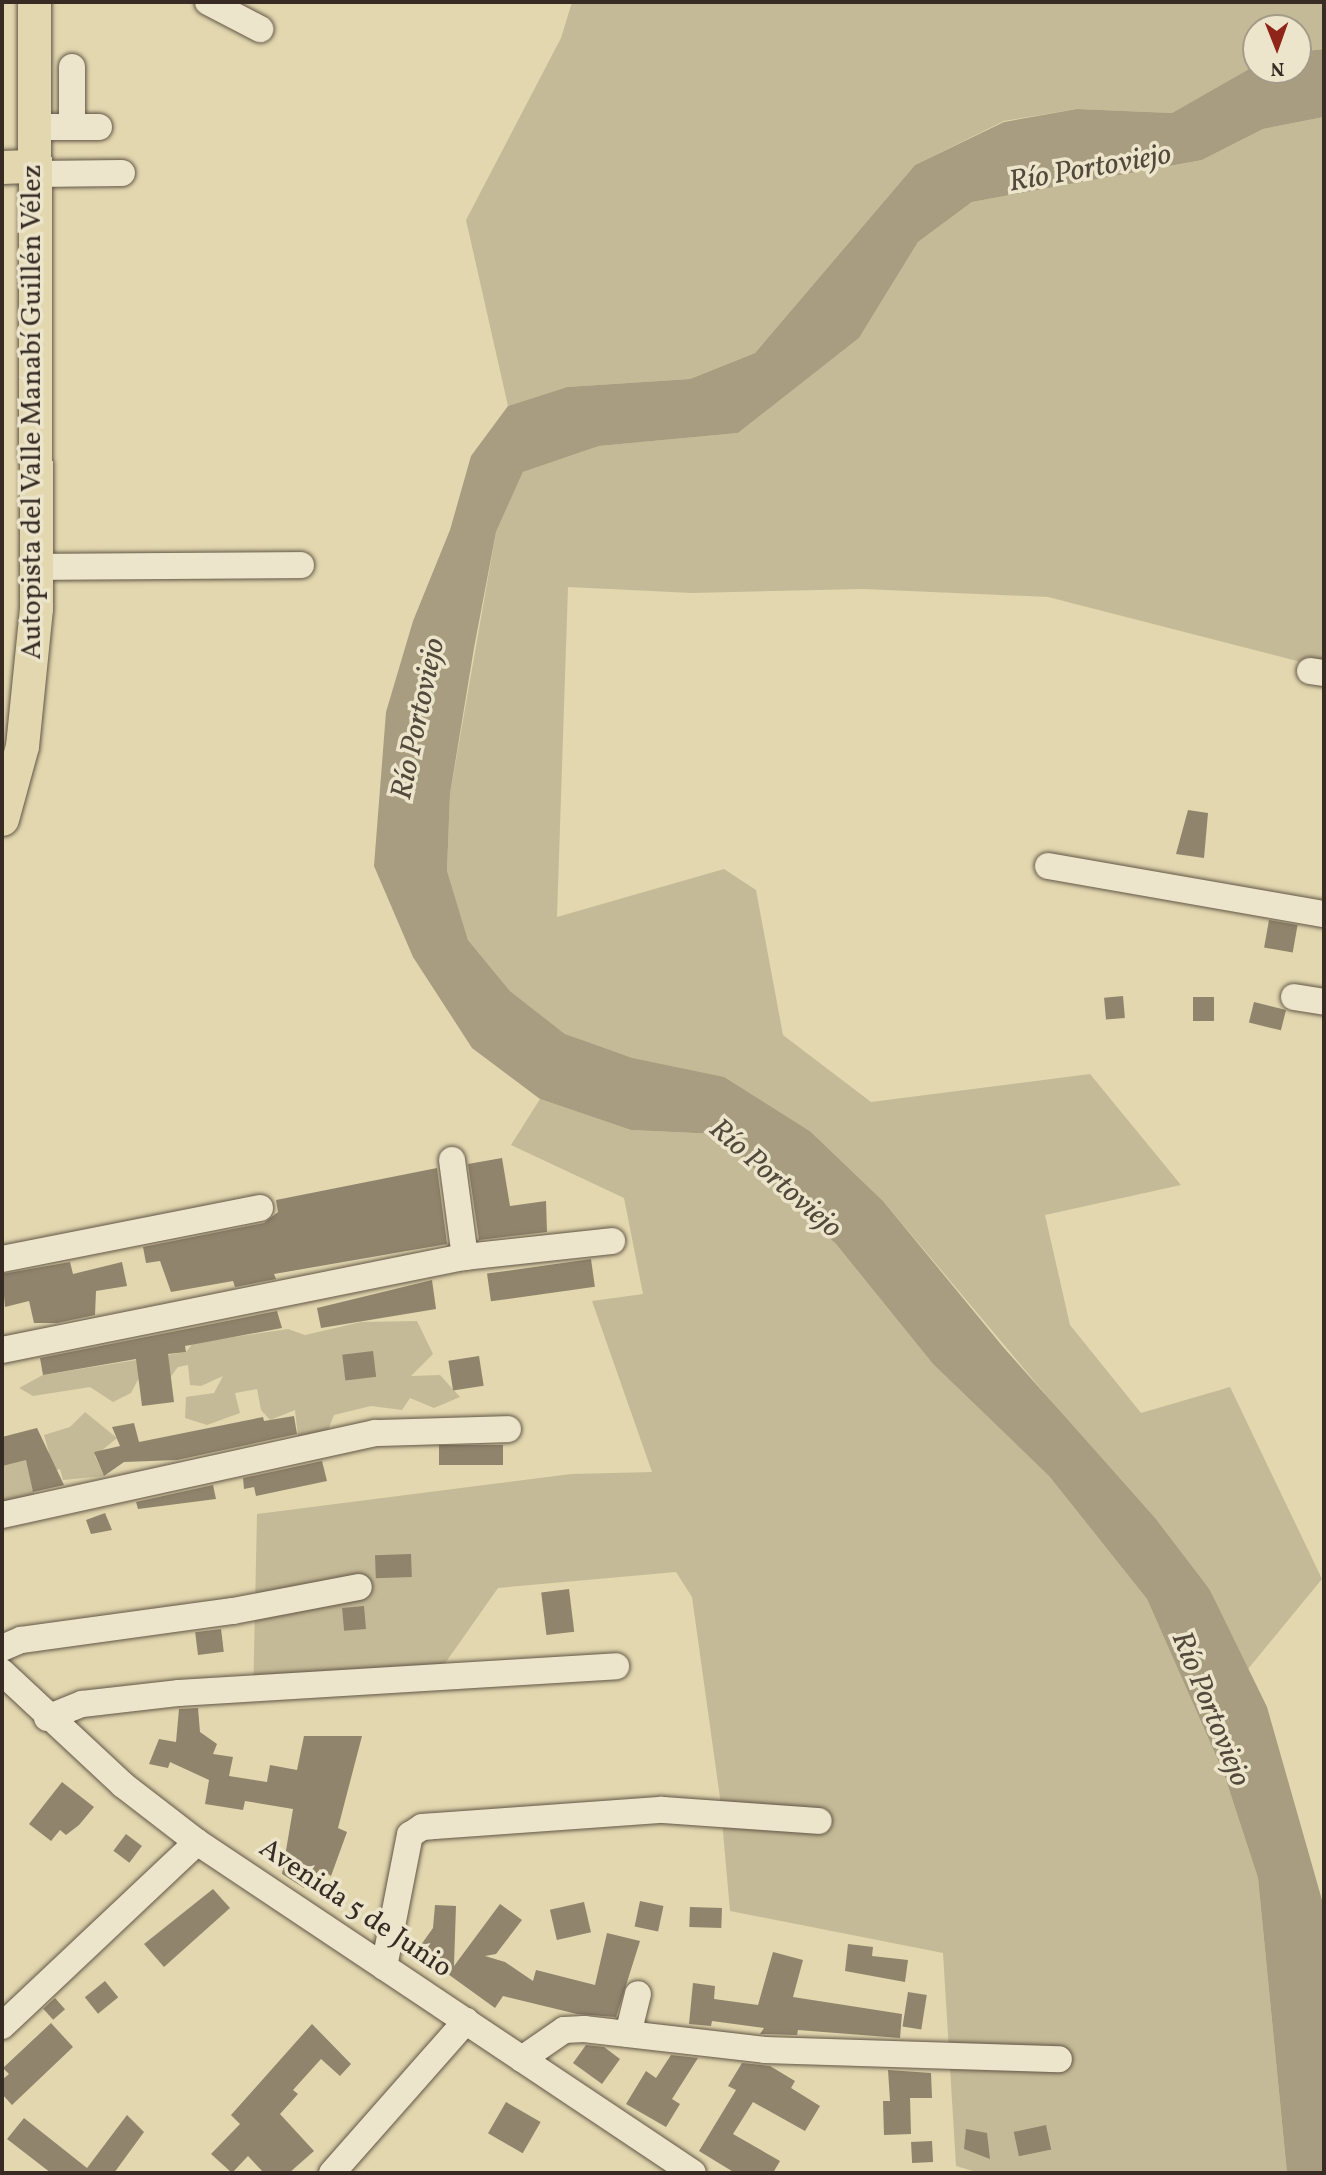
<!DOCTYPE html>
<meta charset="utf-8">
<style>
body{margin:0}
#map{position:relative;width:1326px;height:2175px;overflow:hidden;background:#e2d7af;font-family:Vollkorn,serif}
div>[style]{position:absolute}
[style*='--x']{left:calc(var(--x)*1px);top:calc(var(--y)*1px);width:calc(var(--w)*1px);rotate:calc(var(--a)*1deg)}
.green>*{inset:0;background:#c5ba97}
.water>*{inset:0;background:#a89d80}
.building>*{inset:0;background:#90846c;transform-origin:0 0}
.roads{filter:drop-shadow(0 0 2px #625647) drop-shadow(0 0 2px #625647)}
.minor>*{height:26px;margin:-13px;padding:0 13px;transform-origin:13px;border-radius:13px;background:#ece5cb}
.major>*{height:33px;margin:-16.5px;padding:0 16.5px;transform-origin:16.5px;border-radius:16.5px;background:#e2d7af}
span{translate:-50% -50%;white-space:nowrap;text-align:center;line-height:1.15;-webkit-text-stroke:7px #ece5cb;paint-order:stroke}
.street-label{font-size:28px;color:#372b24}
.water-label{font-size:30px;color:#53483b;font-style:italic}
.frame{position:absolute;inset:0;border:4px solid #372b24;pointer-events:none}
.north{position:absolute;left:1242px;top:14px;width:70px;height:70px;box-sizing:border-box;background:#ece5cb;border:2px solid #a49b88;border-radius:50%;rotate:179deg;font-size:19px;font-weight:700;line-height:28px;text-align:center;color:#372b24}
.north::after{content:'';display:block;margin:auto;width:24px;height:32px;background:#8f2418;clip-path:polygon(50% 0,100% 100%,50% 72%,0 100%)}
</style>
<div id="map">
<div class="green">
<div style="clip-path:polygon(572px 2px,1324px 2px,1324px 49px,1298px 52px,1298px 28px,1256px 28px,1256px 65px,1172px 113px,1077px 109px,1004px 121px,915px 165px,755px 353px,690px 379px,567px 387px,508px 406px,466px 220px,561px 38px)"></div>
<div style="clip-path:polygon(1324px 117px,1324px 668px,1048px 597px,863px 589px,692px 593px,568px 587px,557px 917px,724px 869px,756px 890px,783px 1035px,871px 1102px,1090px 1074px,1181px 1185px,1045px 1215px,1070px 1325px,1141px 1413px,1230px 1387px,1322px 1579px,1248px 1669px,1210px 1590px,883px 1201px,811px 1132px,565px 1034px,510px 991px,468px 940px,447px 872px,450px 794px,496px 532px,523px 472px,599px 446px,738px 433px,859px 338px,918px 242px,972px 202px,1202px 160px,1263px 129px)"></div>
<div style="clip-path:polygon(540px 1099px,631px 1130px,716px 1134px,836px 1244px,933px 1364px,1049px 1476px,1147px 1599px,1224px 1774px,1258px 1878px,1287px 2173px,980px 2173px,956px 2166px,943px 1953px,730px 1911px,720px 1798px,692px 1597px,676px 1572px,498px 1588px,427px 1689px,253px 1700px,257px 1514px,571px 1474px,652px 1472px,592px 1301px,643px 1294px,624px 1198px,511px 1145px)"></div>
<div style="clip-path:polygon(417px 1321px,433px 1354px,411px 1376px,440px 1375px,460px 1397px,434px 1408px,410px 1398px,402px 1410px,371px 1406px,334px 1415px,326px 1435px,298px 1437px,295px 1410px,270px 1420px,261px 1410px,257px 1389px,235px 1393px,240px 1413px,207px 1425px,185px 1418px,186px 1397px,214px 1393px,223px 1376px,201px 1386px,190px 1385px,188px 1365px,178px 1367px,169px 1379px,140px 1376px,131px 1393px,113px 1402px,90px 1387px,33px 1396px,19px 1388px,43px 1375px,186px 1352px,193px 1343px,288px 1329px,305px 1335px,361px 1322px)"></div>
<div style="clip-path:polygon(85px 1412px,117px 1438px,95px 1456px,104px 1476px,63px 1480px,60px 1469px,30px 1477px,36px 1502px,4px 1504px,2px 1439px,24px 1441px,49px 1453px,44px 1435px,70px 1427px)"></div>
</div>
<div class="water">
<div style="clip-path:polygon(1324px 49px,1324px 117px,1263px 129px,1202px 160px,972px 202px,918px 242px,859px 338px,738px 433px,599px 446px,523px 472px,496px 532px,474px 648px,450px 794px,447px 871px,468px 940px,510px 991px,565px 1034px,632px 1058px,724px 1077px,811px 1132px,883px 1201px,1004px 1348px,1155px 1518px,1210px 1590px,1267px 1707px,1324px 1907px,1324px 2173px,1287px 2173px,1258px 1878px,1224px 1774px,1147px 1599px,1049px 1476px,933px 1364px,836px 1244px,716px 1134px,631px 1130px,540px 1099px,472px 1048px,413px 957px,374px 866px,386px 712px,413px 621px,450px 530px,471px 456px,508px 406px,567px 387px,690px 379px,755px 353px,915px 165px,1004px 122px,1077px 109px,1172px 113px,1256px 65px,1256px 70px,1298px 70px,1298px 52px)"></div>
</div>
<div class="building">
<div style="clip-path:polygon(1188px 810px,1208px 813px,1204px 858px,1176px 854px)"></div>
<div style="left:1269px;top:920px;width:29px;height:28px;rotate:10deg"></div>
<div style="left:1123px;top:996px;width:22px;height:19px;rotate:85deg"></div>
<div style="left:1193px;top:997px;width:21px;height:24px"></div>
<div style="left:1254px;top:1002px;width:33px;height:21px;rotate:14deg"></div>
<div style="clip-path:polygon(502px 1158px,510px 1206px,546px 1201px,547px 1232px,479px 1240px,468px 1164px)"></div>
<div style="clip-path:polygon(437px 1168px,447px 1244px,274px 1274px,276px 1279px,235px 1287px,233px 1281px,171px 1292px,160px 1261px,146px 1263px,143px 1247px,264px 1223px,278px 1212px,276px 1200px)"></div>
<div style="left:591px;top:1259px;width:28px;height:105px;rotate:82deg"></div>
<div style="clip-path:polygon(70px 1262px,73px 1274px,122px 1262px,127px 1286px,96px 1291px,95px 1315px,57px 1323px,34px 1323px,29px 1301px,5px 1307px,2px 1274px)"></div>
<div style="clip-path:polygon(432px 1280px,436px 1309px,321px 1328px,317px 1308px)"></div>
<div style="clip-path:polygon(277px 1311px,282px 1328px,185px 1346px,186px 1352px,168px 1354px,174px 1402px,142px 1406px,136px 1359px,43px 1375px,40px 1358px)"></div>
<div style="left:373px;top:1351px;width:26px;height:31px;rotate:83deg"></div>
<div style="left:479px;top:1356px;width:30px;height:31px;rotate:81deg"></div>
<div style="clip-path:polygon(294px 1416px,297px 1434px,177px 1460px,124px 1462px,104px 1476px,94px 1452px,120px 1446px,112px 1427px,134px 1423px,139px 1442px,263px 1417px,264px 1421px)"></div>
<div style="clip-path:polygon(37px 1428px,64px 1485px,33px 1492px,26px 1460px,2px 1466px,2px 1437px)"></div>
<div style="left:503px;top:1445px;width:20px;height:64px;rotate:90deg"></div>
<div style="clip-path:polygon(322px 1461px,327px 1481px,256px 1496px,254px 1487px,244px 1489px,243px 1478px)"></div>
<div style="clip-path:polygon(213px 1485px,216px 1499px,138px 1509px,136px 1502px)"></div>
<div style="clip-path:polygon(105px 1513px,112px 1530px,91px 1534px,86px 1520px)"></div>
<div style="left:411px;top:1554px;width:23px;height:36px;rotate:88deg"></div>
<div style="left:569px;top:1589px;width:43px;height:28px;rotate:83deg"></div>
<div style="left:364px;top:1606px;width:23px;height:22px;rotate:85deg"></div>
<div style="left:221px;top:1629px;width:23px;height:26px;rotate:83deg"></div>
<div style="clip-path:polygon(198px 1708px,200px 1732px,217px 1744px,213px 1754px,233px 1757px,229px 1776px,267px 1782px,270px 1765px,297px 1770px,304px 1736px,362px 1736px,338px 1828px,347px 1832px,331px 1876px,320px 1869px,304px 1888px,282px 1874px,293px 1809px,245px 1801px,243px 1810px,205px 1804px,209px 1780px,170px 1762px,168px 1768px,149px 1764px,159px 1739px,176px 1742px,179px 1709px)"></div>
<div style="clip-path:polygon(62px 1782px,94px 1807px,79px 1825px,66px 1835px,60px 1830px,51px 1841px,29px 1824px)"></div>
<div style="left:126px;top:1834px;width:20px;height:21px;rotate:37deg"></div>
<div style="clip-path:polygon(213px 1889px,230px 1908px,164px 1967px,144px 1944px)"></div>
<div style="left:640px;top:1901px;width:24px;height:26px;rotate:12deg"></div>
<div style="left:584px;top:1902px;width:31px;height:35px;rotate:77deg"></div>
<div style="clip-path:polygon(500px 1904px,522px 1920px,496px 1954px,485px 1956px,505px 1962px,533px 1981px,536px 1970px,595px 1985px,607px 1933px,640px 1941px,616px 2017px,577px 2014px,503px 1996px,495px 2008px,434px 1964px,431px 1969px,413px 1956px,433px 1928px,435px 1905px,456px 1906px,454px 1966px)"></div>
<div style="left:690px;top:1907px;width:32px;height:20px;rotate:2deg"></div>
<div style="clip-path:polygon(848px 1944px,873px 1947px,872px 1956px,908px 1960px,905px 1982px,845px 1971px)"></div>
<div style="clip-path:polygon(773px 1952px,803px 1960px,793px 1997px,902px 2014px,900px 2038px,798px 2030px,797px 2035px,766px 2034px,760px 2034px,764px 2028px,712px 2021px,711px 2026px,689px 2024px,693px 1983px,715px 1986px,714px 1999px,758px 2005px)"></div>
<div style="left:105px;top:1981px;width:21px;height:26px;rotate:51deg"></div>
<div style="left:908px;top:1992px;width:19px;height:35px;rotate:9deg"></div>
<div style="left:55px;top:1998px;width:15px;height:16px;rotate:48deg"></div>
<div style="clip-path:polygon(51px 2023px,73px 2047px,12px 2105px,2px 2094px,2px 2080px,9px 2074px,3px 2068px)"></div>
<div style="clip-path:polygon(312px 2024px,351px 2064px,340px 2076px,321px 2059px,293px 2090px,298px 2094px,280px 2114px,314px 2151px,289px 2173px,264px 2173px,248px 2156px,232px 2173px,211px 2154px,240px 2124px,231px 2115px)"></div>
<div style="clip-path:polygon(586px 2045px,604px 2047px,620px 2059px,602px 2084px,573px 2063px)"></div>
<div style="clip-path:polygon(671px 2055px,698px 2058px,672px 2099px,680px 2104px,666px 2127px,626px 2104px,646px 2071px,656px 2078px)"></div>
<div style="clip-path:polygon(742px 2063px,770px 2066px,795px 2081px,791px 2088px,820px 2106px,805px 2131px,753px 2102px,733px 2134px,780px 2161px,773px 2173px,735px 2173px,699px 2151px,736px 2090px,728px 2086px)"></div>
<div style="clip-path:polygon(888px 2070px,931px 2073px,932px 2098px,910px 2098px,911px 2134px,884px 2135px,883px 2101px,890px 2101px)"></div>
<div style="left:506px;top:2102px;width:40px;height:36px;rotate:30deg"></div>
<div style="clip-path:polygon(127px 2115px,144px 2132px,114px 2173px,51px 2173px,7px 2139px,24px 2118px,87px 2168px)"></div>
<div style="left:1046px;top:2125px;width:25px;height:33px;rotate:78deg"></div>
<div style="clip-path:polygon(966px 2129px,987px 2133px,990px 2159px,964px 2149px)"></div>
<div style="left:932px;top:2141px;width:21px;height:21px;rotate:87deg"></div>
</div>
<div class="roads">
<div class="minor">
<div style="--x:208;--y:2;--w:59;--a:27.4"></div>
<div style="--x:72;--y:126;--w:59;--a:-90"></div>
<div style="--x:34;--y:127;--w:65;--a:0"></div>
<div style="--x:35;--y:174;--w:87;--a:-0.7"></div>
<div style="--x:37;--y:567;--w:264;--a:-0.4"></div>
<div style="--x:1310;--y:671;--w:14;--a:8"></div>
<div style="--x:1048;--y:866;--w:280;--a:9.9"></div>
<div style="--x:1294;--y:997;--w:30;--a:9"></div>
<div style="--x:452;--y:1160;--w:98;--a:82.4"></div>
<div style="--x:2;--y:1259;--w:263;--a:-11.2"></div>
<div style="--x:2;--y:1350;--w:472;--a:-11.4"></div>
<div style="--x:465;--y:1257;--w:148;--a:-6.2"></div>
<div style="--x:2;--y:1515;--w:382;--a:-12.4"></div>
<div style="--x:375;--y:1433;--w:133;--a:-1.7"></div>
<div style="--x:2;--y:1648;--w:21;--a:-23"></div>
<div style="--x:21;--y:1640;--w:214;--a:-7.8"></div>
<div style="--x:233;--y:1611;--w:128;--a:-10.8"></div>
<div style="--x:2;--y:1672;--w:166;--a:43"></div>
<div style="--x:123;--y:1785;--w:93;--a:37.6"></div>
<div style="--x:197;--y:1842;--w:596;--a:33.72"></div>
<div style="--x:47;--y:1718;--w:38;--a:-22"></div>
<div style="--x:82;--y:1704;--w:98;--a:-6.5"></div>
<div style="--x:179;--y:1693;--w:438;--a:-3.5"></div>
<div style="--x:384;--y:1967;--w:135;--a:-78.9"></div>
<div style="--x:410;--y:1835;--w:14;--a:-34"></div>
<div style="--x:422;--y:1827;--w:241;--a:-4.1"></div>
<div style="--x:662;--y:1810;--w:157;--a:4"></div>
<div style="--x:2;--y:2026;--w:268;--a:-43.3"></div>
<div style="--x:628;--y:2034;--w:41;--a:-76"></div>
<div style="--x:522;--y:2059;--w:51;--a:-34.6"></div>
<div style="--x:564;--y:2030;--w:20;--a:-3"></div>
<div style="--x:584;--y:2029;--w:182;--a:6.6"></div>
<div style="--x:765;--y:2050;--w:294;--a:1.8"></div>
<div style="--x:332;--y:2173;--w:203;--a:-48.6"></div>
</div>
<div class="major">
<div style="--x:2;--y:167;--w:33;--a:-2"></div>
<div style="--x:2;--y:819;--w:76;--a:-74.7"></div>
<div style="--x:22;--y:746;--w:139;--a:-84.2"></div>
<div style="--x:36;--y:608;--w:606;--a:-90.19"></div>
</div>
</div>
<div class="street-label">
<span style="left:33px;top:412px;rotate:-90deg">Autopista del Valle Manabí Guillén Vélez</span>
<span style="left:355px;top:1909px;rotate:34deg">Avenida 5 de Junio</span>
</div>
<div class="water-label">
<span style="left:1090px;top:169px;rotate:-10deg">Río Portoviejo</span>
<span style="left:419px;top:719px;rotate:-78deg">Río Portoviejo</span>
<span style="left:775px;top:1179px;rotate:41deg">Río Portoviejo</span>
<span style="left:1210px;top:1709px;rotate:68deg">Río Portoviejo</span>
</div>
<div class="frame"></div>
<div class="north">N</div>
</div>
